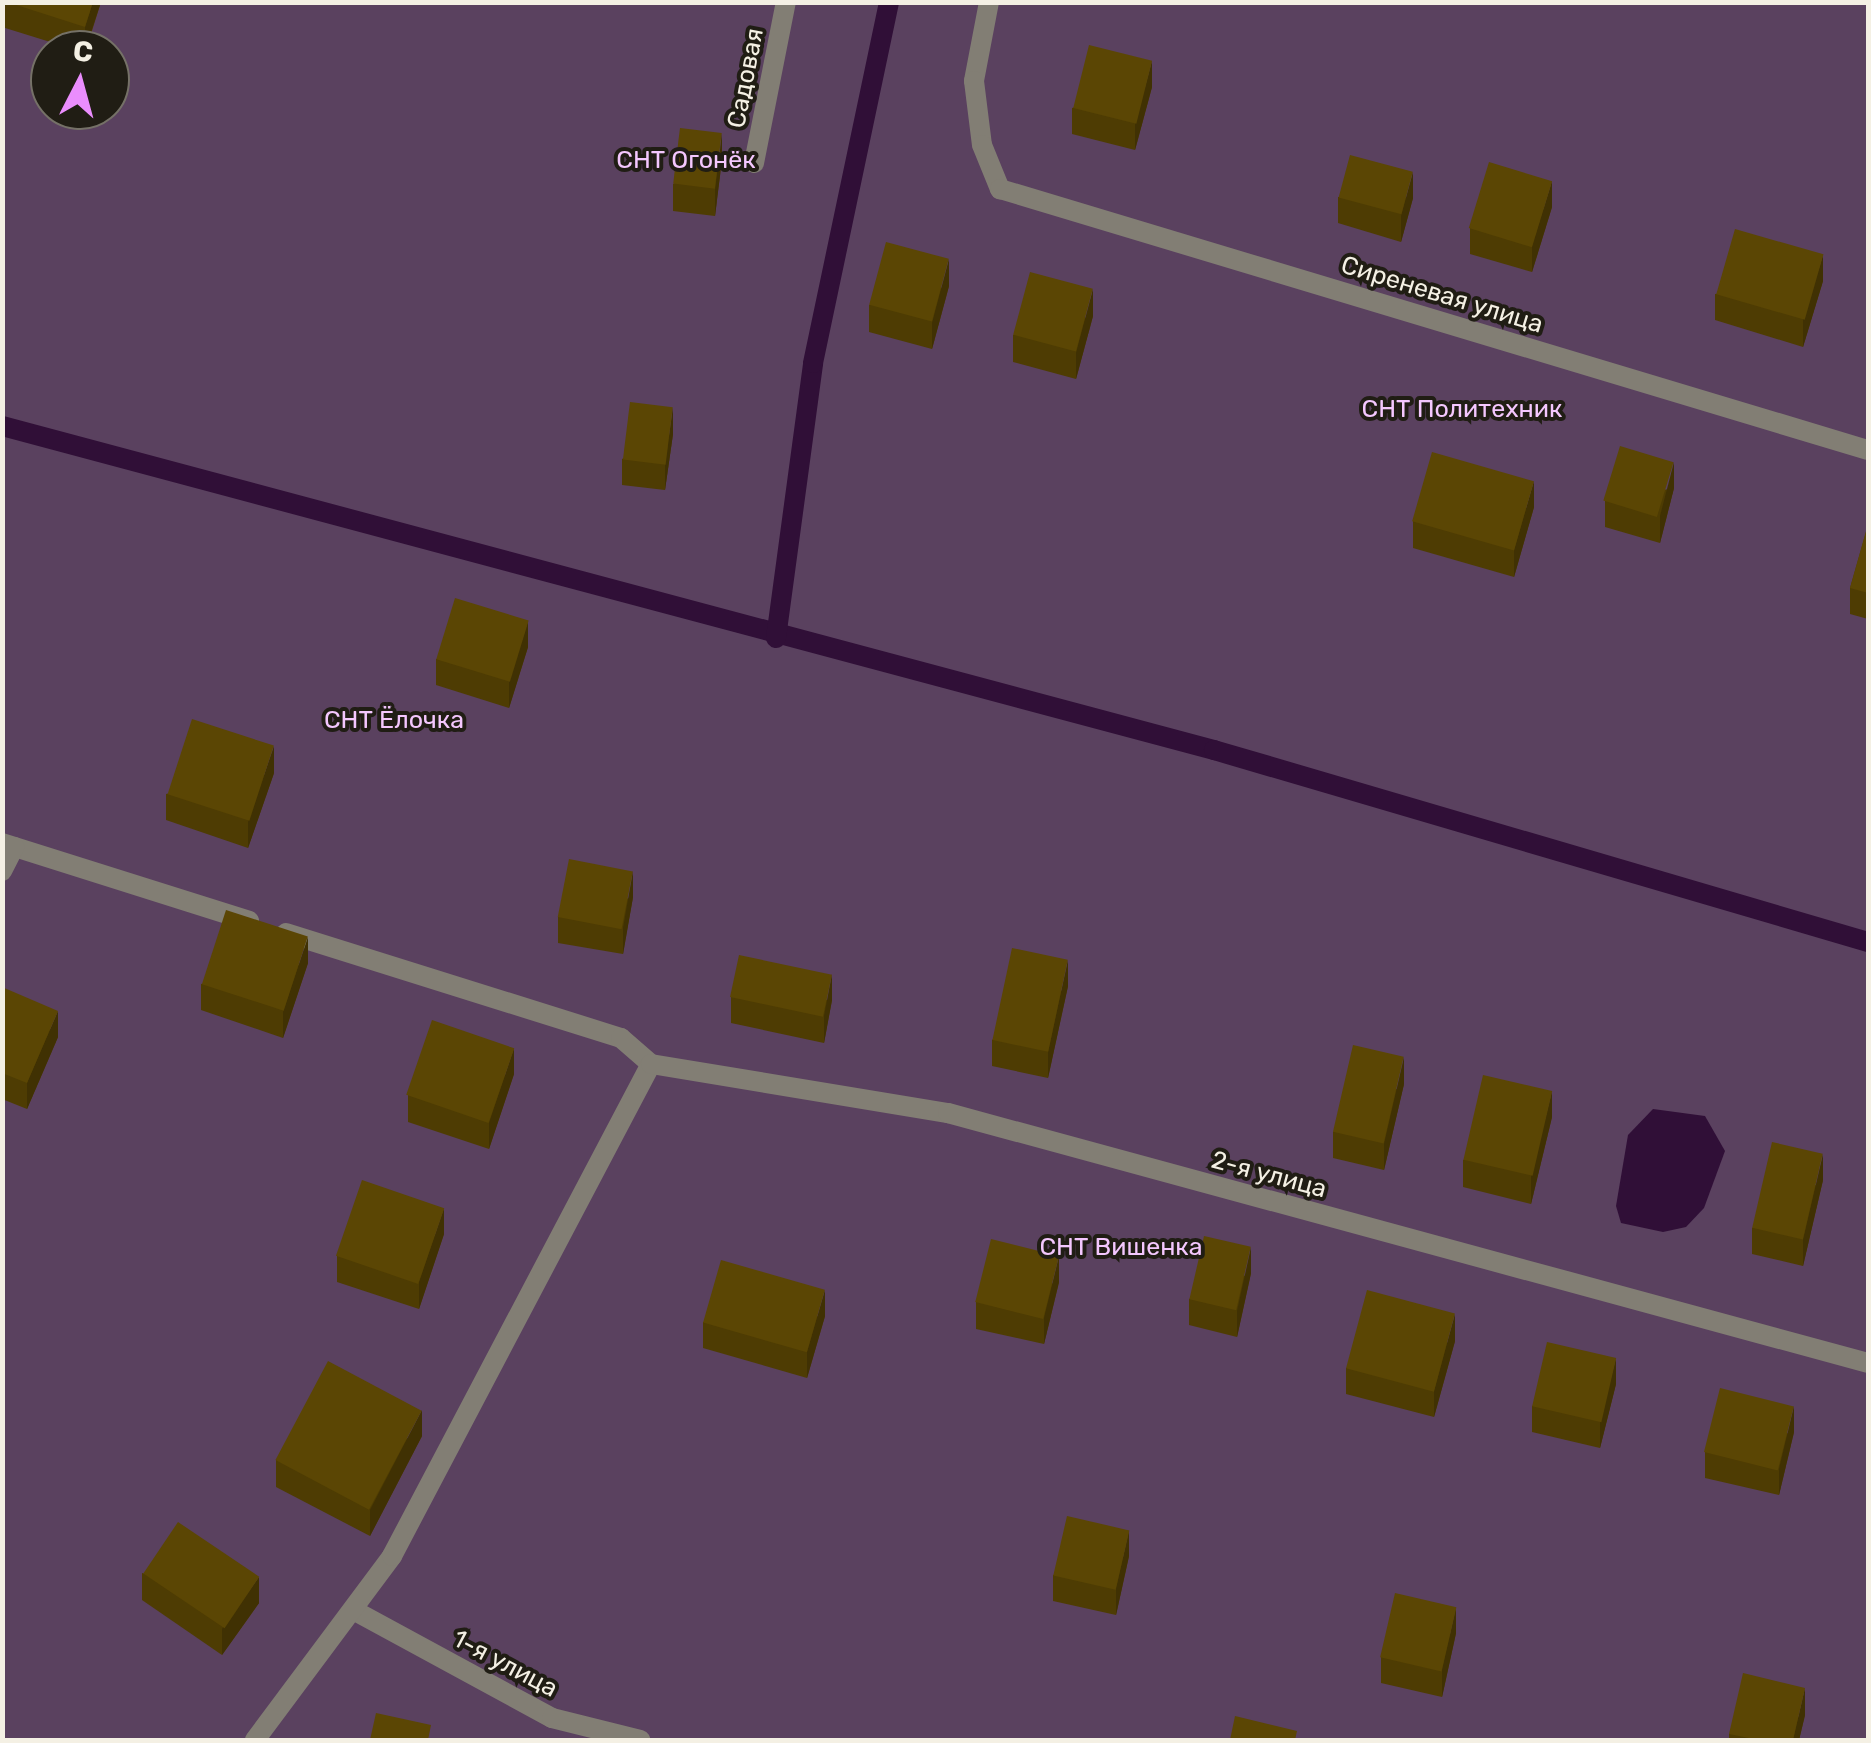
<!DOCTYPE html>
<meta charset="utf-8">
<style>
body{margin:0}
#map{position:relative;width:1871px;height:1743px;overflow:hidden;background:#3c3521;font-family:Rubik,sans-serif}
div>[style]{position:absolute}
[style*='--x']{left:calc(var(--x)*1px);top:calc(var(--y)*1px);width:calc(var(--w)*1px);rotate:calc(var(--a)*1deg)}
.green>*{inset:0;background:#5a415f}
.water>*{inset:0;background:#300f37}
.stream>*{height:20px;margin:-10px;padding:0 10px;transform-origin:10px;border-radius:10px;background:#300f37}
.service>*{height:20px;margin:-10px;padding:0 10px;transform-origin:10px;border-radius:10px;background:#827e74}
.minor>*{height:20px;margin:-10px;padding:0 10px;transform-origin:10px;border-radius:10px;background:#827e74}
.wall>*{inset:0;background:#4e3c03}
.shaded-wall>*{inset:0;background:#403103}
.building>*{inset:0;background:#5b4604;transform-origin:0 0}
span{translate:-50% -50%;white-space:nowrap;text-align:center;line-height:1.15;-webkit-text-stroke:8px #201d14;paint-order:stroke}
.street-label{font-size:25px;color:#f4f0e4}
.park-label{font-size:25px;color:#f4c7fe}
.frame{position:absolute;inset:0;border:5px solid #f4f0e4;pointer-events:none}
.north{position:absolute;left:30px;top:30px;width:100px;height:100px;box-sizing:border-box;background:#201d14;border:2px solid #757167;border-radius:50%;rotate:6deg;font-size:28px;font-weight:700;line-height:40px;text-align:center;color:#f4f0e4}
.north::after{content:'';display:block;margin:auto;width:35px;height:45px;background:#ea8dfd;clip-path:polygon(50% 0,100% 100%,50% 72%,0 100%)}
</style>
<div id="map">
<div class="green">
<div style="clip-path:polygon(evenodd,2px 3px,1868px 3px,1868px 1740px,3px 1740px,2px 3px,50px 50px,110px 50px,110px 110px,50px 110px,50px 50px)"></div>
</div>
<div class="water">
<div style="clip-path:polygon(1653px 1109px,1705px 1116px,1725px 1151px,1704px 1208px,1686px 1227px,1663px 1232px,1621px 1223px,1616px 1206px,1628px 1135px)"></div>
</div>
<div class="stream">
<div style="--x:2;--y:426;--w:1255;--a:14.97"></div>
<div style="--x:1214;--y:750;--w:682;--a:16.36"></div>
<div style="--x:776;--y:638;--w:277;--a:-82.3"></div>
<div style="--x:813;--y:363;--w:369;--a:-78.1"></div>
</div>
<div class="service">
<div style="--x:989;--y:2;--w:80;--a:100.8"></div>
<div style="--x:974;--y:81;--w:64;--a:82.9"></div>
<div style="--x:982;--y:145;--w:48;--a:67.8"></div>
<div style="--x:1000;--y:189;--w:906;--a:16.74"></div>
<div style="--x:754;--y:163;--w:164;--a:-78.8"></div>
<div style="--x:2;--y:843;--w:259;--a:17.5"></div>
<div style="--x:2;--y:871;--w:27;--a:-63"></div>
<div style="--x:286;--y:933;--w:351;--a:17.4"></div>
<div style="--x:621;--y:1038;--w:40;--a:41"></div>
<div style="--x:355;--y:1611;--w:224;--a:28.5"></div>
<div style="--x:552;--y:1718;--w:91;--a:14"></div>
</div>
<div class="minor">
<div style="--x:255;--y:1740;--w:229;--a:-53.3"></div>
<div style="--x:392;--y:1556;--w:556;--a:-62.24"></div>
<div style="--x:651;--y:1064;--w:301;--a:9.4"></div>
<div style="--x:948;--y:1113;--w:953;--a:15.2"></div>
</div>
<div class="wall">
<div style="clip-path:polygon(2px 2px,101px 2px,86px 50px,76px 50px,2px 27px)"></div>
<div style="clip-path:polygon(1152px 87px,1135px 150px,1072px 134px,1072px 108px)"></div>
<div style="clip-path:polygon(722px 159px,715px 216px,673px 211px,673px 184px)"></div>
<div style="clip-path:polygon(1338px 197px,1413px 198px,1401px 242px,1338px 223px)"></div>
<div style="clip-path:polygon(1552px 207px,1532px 272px,1470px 254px,1470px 228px)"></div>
<div style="clip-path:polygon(1823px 281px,1803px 347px,1715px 320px,1715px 294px)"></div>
<div style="clip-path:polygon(949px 286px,932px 349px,869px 332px,869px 305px)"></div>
<div style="clip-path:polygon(1093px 316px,1076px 379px,1013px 362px,1013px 335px)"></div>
<div style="clip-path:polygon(673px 434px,665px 490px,622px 485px,622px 459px)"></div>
<div style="clip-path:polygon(1674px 488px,1660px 543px,1605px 527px,1605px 501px)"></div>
<div style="clip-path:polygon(1534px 507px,1514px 577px,1413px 548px,1413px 521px)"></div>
<div style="clip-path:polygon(1868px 525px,1868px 619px,1850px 614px,1850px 588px)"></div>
<div style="clip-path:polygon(528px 647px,509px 708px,436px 685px,436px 659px)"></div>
<div style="clip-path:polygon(274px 773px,248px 848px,166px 820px,166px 794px)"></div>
<div style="clip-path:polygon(633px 897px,623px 954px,558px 943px,558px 917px)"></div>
<div style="clip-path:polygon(308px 963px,283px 1038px,201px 1010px,201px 984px)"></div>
<div style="clip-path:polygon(1068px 986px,1048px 1078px,992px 1066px,992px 1040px)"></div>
<div style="clip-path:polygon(2px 987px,58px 1037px,27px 1109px,2px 1099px)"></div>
<div style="clip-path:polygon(731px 997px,832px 1000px,824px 1043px,731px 1023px)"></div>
<div style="clip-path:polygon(514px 1074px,489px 1149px,408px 1122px,408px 1095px)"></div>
<div style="clip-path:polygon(1404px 1084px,1384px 1170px,1333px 1158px,1333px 1132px)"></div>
<div style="clip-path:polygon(1552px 1117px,1531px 1204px,1463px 1187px,1463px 1160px)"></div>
<div style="clip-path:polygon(1823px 1180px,1803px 1266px,1752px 1254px,1752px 1228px)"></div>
<div style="clip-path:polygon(444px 1234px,419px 1309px,337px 1282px,337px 1256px)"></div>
<div style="clip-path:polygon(1251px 1273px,1237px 1337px,1189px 1325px,1189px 1299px)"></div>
<div style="clip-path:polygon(1059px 1282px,1044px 1344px,976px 1329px,976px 1302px)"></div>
<div style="clip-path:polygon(825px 1316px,807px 1378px,703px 1348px,703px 1322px)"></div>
<div style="clip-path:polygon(1455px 1341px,1434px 1417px,1346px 1394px,1346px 1368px)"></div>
<div style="clip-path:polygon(1616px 1384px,1600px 1448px,1532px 1432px,1532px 1406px)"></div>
<div style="clip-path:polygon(1794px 1432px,1779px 1495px,1705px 1478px,1705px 1452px)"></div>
<div style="clip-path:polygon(422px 1436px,370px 1536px,276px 1487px,276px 1460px)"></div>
<div style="clip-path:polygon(1129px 1556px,1116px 1615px,1053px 1601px,1053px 1575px)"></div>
<div style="clip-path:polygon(142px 1573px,259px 1603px,222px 1655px,142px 1600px)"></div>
<div style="clip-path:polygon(1456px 1633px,1442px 1697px,1381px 1683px,1381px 1657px)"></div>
<div style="clip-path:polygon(1805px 1715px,1799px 1740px,1729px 1740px,1729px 1734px)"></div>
</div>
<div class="shaded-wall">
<div style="clip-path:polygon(93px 2px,101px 2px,85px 50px,85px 27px)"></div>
<div style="clip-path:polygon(1152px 61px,1152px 87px,1135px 150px,1135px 124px)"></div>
<div style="clip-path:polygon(722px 133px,722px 159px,715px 216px,715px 190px)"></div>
<div style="clip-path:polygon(1413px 172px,1413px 198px,1401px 242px,1401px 216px)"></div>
<div style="clip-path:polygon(1552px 181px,1552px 207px,1532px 272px,1532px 246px)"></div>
<div style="clip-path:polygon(1823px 255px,1823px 281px,1803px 347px,1803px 320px)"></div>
<div style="clip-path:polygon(949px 259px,949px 286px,932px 349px,932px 323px)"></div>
<div style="clip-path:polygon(1093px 289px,1093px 316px,1076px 379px,1076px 353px)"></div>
<div style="clip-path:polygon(673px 407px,673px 434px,665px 490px,665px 464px)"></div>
<div style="clip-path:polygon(1674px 462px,1674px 488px,1660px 543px,1660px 516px)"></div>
<div style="clip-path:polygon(1534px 481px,1534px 507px,1514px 577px,1514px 550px)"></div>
<div style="clip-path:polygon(528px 621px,528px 647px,509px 708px,509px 682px)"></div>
<div style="clip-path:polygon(274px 746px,274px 773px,248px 848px,248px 822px)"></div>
<div style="clip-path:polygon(633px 871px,633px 897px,623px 954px,623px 928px)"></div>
<div style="clip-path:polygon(308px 937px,308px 963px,283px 1038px,283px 1012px)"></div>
<div style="clip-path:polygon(1068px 960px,1068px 986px,1048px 1078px,1048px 1052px)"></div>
<div style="clip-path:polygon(832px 974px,832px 1000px,824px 1043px,824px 1016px)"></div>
<div style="clip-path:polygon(58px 1011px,58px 1037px,27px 1109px,27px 1083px)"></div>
<div style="clip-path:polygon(514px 1048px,514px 1074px,489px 1149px,489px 1123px)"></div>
<div style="clip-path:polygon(1404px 1057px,1404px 1084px,1384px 1170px,1384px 1144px)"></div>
<div style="clip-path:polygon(1552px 1091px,1552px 1117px,1531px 1204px,1531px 1177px)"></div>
<div style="clip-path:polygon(1823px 1154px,1823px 1180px,1803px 1266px,1803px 1240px)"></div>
<div style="clip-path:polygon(444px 1208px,444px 1234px,419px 1309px,419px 1282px)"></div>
<div style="clip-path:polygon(1251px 1247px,1251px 1273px,1237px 1337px,1237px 1311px)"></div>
<div style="clip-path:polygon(1059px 1256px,1059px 1282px,1044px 1344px,1044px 1318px)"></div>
<div style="clip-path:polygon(825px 1290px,825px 1316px,807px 1378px,807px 1352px)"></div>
<div style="clip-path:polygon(1455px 1314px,1455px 1341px,1434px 1417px,1434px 1391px)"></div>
<div style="clip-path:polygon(1616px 1358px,1616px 1384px,1600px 1448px,1600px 1421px)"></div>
<div style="clip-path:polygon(1794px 1406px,1794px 1432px,1779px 1495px,1779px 1469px)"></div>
<div style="clip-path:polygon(422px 1410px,422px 1436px,370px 1536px,370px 1510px)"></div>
<div style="clip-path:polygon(1129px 1530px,1129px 1556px,1116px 1615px,1116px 1589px)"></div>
<div style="clip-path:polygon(259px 1577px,259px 1603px,222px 1655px,222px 1629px)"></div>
<div style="clip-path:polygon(1456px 1607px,1456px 1633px,1442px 1697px,1442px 1670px)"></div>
<div style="clip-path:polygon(1805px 1688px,1805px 1715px,1799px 1740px,1793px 1740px)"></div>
</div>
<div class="building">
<div style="clip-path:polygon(7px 2px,93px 2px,85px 27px)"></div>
<div style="left:1089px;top:45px;width:65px;height:65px;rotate:14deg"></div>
<div style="left:680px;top:128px;width:42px;height:56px;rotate:7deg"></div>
<div style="left:1350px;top:155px;width:65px;height:44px;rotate:15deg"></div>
<div style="left:1489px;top:162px;width:66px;height:69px;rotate:17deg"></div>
<div style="left:1735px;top:229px;width:92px;height:68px;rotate:16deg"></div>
<div style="left:886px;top:242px;width:65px;height:65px;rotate:15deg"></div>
<div style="left:1030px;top:272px;width:65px;height:65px;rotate:15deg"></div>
<div style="left:630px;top:402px;width:43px;height:58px;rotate:7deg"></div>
<div style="left:1620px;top:446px;width:56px;height:57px;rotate:17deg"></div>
<div style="left:1432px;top:452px;width:106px;height:72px;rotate:16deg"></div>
<div style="clip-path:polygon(1868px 524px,1868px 593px,1850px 588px)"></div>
<div style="left:455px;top:598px;width:77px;height:64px;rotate:17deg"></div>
<div style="left:192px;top:719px;width:86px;height:79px;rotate:18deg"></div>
<div style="left:569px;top:859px;width:65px;height:59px;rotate:11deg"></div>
<div style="left:226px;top:910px;width:86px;height:78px;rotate:18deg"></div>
<div style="left:1012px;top:948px;width:57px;height:94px;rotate:12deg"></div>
<div style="left:739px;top:955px;width:95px;height:43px;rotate:12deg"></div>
<div style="clip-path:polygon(2px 987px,58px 1011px,27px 1083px,2px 1073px)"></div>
<div style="left:432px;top:1020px;width:87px;height:79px;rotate:19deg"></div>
<div style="left:1353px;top:1045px;width:52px;height:89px;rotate:13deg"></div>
<div style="left:1483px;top:1075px;width:71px;height:87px;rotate:13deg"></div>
<div style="left:1772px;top:1142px;width:52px;height:88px;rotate:13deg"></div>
<div style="left:362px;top:1180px;width:87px;height:80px;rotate:19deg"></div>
<div style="left:1204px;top:1236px;width:48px;height:65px;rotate:13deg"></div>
<div style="left:991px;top:1239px;width:70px;height:65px;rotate:14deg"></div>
<div style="left:721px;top:1260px;width:108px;height:65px;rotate:16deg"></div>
<div style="left:1367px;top:1290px;width:91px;height:81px;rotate:15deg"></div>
<div style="left:1547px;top:1342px;width:71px;height:66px;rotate:13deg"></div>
<div style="left:328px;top:1361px;width:106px;height:112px;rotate:28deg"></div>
<div style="left:1720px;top:1388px;width:76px;height:66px;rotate:14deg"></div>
<div style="left:1067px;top:1516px;width:64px;height:61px;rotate:13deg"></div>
<div style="left:178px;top:1522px;width:98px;height:62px;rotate:34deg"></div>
<div style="left:1395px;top:1593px;width:63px;height:66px;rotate:13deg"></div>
<div style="clip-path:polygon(1743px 1673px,1805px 1688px,1793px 1740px,1759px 1740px,1729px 1734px)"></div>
<div style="clip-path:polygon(376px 1713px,431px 1725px,428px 1740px,370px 1740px)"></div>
<div style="clip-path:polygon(1235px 1716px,1297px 1731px,1295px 1740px,1230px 1740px)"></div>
</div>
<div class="street-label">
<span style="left:746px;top:78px;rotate:-79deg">Садовая</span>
<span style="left:1442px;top:295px;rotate:17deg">Сиреневая улица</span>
<span style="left:1269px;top:1175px;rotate:15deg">2-я улица</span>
<span style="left:505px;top:1664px;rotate:28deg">1-я улица</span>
</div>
<div class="park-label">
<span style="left:686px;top:160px">СНТ Огонёк</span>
<span style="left:1462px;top:409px">СНТ Политехник</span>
<span style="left:394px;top:720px">СНТ Ёлочка</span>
<span style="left:1121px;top:1247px">СНТ Вишенка</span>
</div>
<div class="frame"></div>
<div class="north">С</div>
</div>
